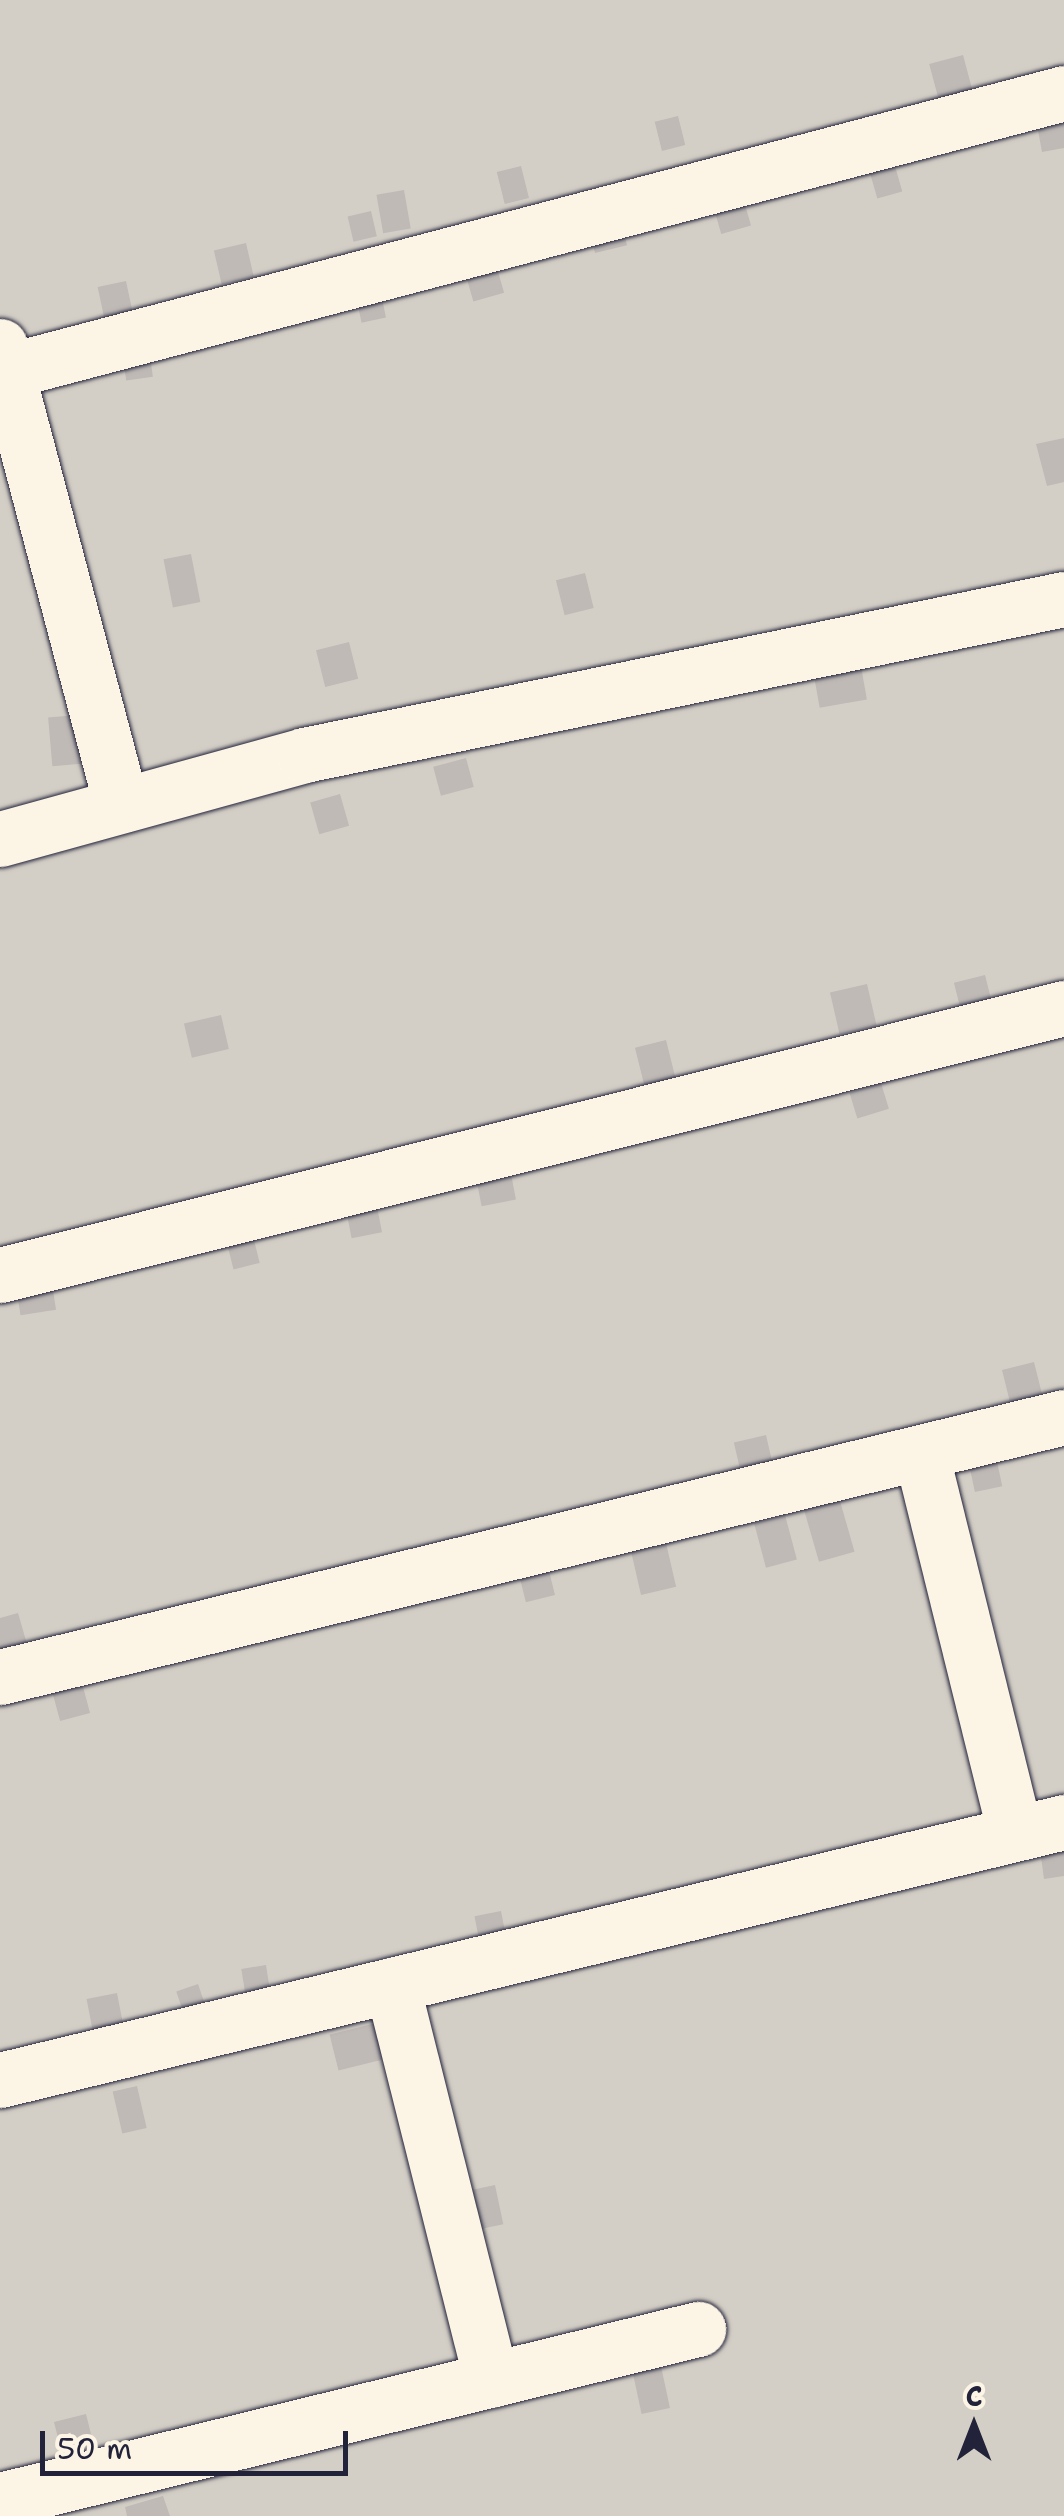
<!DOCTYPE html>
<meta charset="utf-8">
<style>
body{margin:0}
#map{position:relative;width:1064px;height:2516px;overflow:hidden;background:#f3edde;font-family:"Shantell Sans",sans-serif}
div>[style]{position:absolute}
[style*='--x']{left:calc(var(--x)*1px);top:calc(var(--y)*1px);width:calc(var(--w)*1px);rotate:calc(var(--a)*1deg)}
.green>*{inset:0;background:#d4cfc6;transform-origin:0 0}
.building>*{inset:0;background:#bfbab6;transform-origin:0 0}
.roads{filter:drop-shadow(0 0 2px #22223b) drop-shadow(0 0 2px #22223b)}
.minor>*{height:55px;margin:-27.5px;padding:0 27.5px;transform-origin:27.5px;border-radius:27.5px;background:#fcf5e5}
span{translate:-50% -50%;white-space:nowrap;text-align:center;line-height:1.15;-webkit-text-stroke:8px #fcf5e5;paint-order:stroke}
.north{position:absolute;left:924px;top:2376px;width:100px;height:100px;-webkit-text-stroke:8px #fcf5e5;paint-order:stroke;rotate:0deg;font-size:28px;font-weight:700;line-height:40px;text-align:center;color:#22223b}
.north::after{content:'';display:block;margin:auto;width:35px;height:45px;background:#22223b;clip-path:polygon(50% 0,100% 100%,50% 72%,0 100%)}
.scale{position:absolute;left:40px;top:2431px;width:308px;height:45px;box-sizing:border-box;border:5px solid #22223b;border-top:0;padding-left:12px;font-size:30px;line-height:35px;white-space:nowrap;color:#22223b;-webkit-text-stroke:8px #fcf5e5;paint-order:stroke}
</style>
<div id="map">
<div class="green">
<div style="left:0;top:0;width:1064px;height:2516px"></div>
</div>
<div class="building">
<div style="left:963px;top:55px;width:38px;height:35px;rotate:75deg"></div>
<div style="clip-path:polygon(1064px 115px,1064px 148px,1042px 152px,1036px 120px)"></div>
<div style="left:678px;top:116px;width:30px;height:24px;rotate:76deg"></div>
<div style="left:891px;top:152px;width:41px;height:26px;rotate:74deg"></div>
<div style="left:521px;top:166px;width:33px;height:25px;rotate:76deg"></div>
<div style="left:740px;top:187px;width:40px;height:31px;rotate:74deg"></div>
<div style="left:404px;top:190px;width:39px;height:28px;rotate:80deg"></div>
<div style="left:371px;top:211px;width:26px;height:24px;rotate:77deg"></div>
<div style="left:620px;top:217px;width:29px;height:33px;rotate:76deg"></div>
<div style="left:246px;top:243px;width:35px;height:33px;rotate:77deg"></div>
<div style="left:495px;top:261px;width:33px;height:32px;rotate:74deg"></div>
<div style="left:126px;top:281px;width:34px;height:29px;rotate:78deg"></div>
<div style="left:381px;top:294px;width:24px;height:25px;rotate:78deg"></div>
<div style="left:149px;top:349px;width:28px;height:27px;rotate:82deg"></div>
<div style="clip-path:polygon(1064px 438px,1064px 482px,1047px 486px,1036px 444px)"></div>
<div style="left:191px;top:554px;width:49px;height:28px;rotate:79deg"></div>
<div style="left:585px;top:573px;width:36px;height:30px;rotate:76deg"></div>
<div style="left:349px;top:642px;width:38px;height:34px;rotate:76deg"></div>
<div style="left:861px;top:666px;width:34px;height:48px;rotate:80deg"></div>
<div style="left:77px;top:715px;width:49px;height:29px;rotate:85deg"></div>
<div style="left:466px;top:758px;width:30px;height:34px;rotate:75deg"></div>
<div style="left:340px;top:794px;width:33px;height:31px;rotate:74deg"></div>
<div style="left:985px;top:975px;width:25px;height:32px;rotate:76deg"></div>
<div style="left:867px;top:984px;width:43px;height:38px;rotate:77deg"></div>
<div style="left:221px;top:1015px;width:35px;height:38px;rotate:77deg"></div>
<div style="left:666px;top:1040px;width:40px;height:32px;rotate:76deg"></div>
<div style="left:881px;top:1083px;width:27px;height:33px;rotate:73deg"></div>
<div style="left:511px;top:1174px;width:26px;height:35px;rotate:79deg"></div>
<div style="left:374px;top:1191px;width:42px;height:31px;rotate:79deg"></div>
<div style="left:251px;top:1228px;width:36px;height:27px;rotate:76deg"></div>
<div style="left:52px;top:1284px;width:26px;height:36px;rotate:81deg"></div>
<div style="left:1034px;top:1362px;width:40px;height:33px;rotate:76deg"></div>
<div style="left:766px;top:1435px;width:36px;height:33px;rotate:77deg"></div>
<div style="left:995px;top:1452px;width:35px;height:28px;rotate:78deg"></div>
<div style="left:838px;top:1494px;width:60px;height:37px;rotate:74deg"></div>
<div style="left:785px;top:1515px;width:46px;height:32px;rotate:75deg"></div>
<div style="left:666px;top:1543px;width:45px;height:36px;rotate:77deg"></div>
<div style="left:547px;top:1563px;width:33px;height:30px;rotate:76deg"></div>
<div style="clip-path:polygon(18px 1613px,27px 1644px,0 1651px,0 1618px)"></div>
<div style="left:82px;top:1683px;width:31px;height:31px;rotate:75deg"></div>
<div style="clip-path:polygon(1064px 1838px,1064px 1876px,1044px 1879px,1039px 1842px)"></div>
<div style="left:501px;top:1911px;width:38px;height:27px;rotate:79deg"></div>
<div style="left:266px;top:1965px;width:24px;height:25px;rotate:81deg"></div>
<div style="left:198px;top:1984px;width:24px;height:23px;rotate:71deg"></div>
<div style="left:117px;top:1993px;width:42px;height:31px;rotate:79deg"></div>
<div style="left:380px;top:2022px;width:37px;height:52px;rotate:76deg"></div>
<div style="left:137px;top:2086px;width:43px;height:25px;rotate:77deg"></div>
<div style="left:495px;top:2185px;width:40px;height:28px;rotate:78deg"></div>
<div style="left:661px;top:2366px;width:43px;height:29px;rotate:78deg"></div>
<div style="left:86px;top:2414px;width:40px;height:33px;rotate:76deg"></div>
<div style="clip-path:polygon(163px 2496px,170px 2516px,127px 2516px,125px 2507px)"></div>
</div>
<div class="roads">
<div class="minor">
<div style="--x:0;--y:346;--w:475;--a:75.2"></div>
<div style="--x:0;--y:373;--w:1100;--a:-14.74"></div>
<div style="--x:0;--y:839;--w:315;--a:-15.4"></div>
<div style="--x:304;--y:755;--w:776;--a:-11.6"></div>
<div style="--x:0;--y:1275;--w:1097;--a:-14.09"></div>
<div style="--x:921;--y:1453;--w:391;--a:76.1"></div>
<div style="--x:0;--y:1677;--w:1095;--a:-13.73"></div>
<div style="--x:392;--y:1985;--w:407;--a:75.9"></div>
<div style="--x:0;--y:2080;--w:1095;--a:-13.63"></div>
<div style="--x:0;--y:2500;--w:719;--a:-13.77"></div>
</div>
</div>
<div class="north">С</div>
<div class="scale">50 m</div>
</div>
